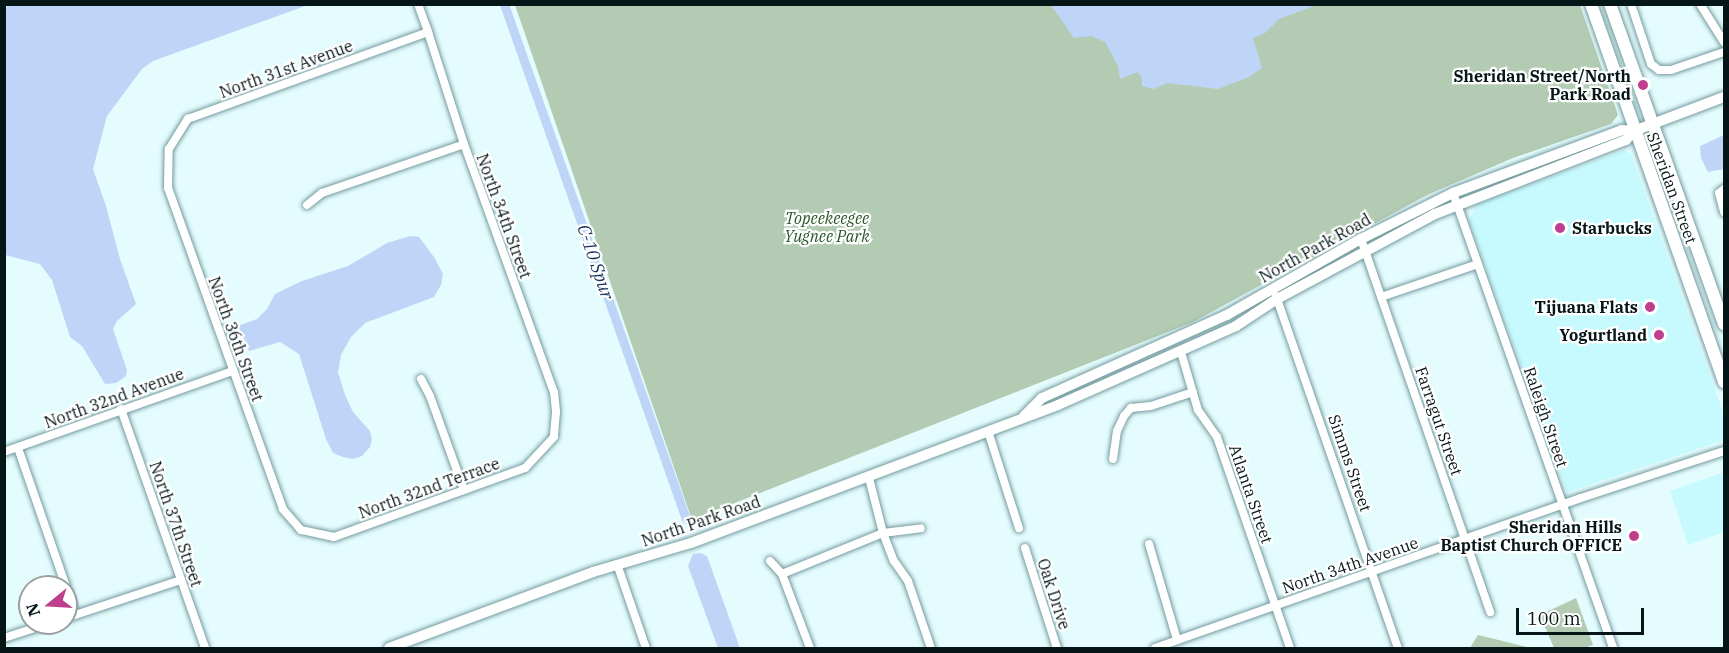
<!DOCTYPE html>
<style>
body{margin:0}
#map{position:relative;width:1729px;height:653px;overflow:hidden;background:#e4fcfe;font-family:"IBM Plex Serif",serif}
div>[style]{position:absolute}
[style*='--x']{left:calc(var(--x)*1px);top:calc(var(--y)*1px);width:calc(var(--w)*1px);rotate:calc(var(--a)*1deg)}
.built>*{inset:0;background:#c6fafe}
.green>*{inset:0;background:#b2cbb2}
.water>*{inset:0;background:#bfd5f8}
.canal>*{height:9px;margin:-4.5px;padding:0 4.5px;transform-origin:4.5px;border-radius:4.5px;background:#bfd5f8}
.roads{filter:drop-shadow(0 0 2px #759b9e) drop-shadow(0 0 2px #759b9e)}
.street>*{height:8px;margin:-4px;padding:0 4px;transform-origin:4px;border-radius:4px;background:#fff}
.secondary>*{height:10px;margin:-5px;padding:0 5px;transform-origin:5px;border-radius:5px;background:#fff}
.primary>*{height:12px;margin:-6px;padding:0 6px;transform-origin:6px;border-radius:6px;background:#fff}
.dots>*{width:16px;height:16px;translate:-50% -50%;box-sizing:border-box;border:3px solid #fff;border-radius:50%}
span{translate:-50% -50%;white-space:nowrap;text-align:center;line-height:1.15;-webkit-text-stroke:4.5px #fff;paint-order:stroke}
.street-label{font-size:16px;color:#061516}
.poi-label{font-size:16px;color:#061516;font-weight:700}
.right{translate:-100% -50%;text-align:right}
.left{translate:0 -50%;text-align:left}
.park-label{font-size:16px;color:#29552b;font-style:italic}
.water-label{font-size:18px;color:#1a345f;font-style:italic}
.frame{position:absolute;inset:0;border:6px solid #061516;pointer-events:none}
.north{position:absolute;left:18px;top:575px;width:60px;height:60px;box-sizing:border-box;background:#fff;border:2px solid #9ba1a2;border-radius:50%;rotate:252deg;font-size:16px;font-weight:700;line-height:24px;text-align:center;color:#061516}
.north::after{content:'';display:block;margin:auto;width:21px;height:27px;background:#bd3f8d;clip-path:polygon(50% 0,100% 100%,50% 72%,0 100%)}
.scale{position:absolute;left:1516px;top:608px;width:128px;height:27px;box-sizing:border-box;border:3px solid #061516;border-top:0;padding-left:8px;font-size:18px;line-height:21px;white-space:nowrap;color:#061516;-webkit-text-stroke:4px #fff;paint-order:stroke}
</style>
<div id="map">
<div class="built">
<div style="clip-path:polygon(1624px 150px,1631px 154px,1724px 415px,1724px 440px,1567px 492px,1469px 220px,1477px 204px)"></div>
<div style="clip-path:polygon(1724px 472px,1724px 532px,1688px 545px,1670px 491px)"></div>
</div>
<div class="green">
<div style="clip-path:polygon(515px 5px,1580px 5px,1618px 115px,1611px 124px,1513px 158px,1427px 195px,1193px 322px,692px 520px)"></div>
<div style="clip-path:polygon(1576px 598px,1593px 645px,1584px 648px,1554px 648px,1540px 615px)"></div>
<div style="clip-path:polygon(1478px 635px,1531px 648px,1470px 648px)"></div>
</div>
<div class="water">
<div style="clip-path:polygon(10px 5px,308px 5px,153px 61px,142px 69px,107px 116px,93px 169px,106px 206px,120px 259px,136px 304px,117px 321px,113px 329px,127px 370px,126px 376px,116px 383px,105px 384px,82px 346px,70px 337px,52px 280px,40px 264px,5px 255px,4px 8px)"></div>
<div style="clip-path:polygon(1051px 5px,1317px 5px,1279px 19px,1265px 33px,1253px 38px,1262px 68px,1249px 77px,1218px 89px,1167px 83px,1154px 89px,1142px 86px,1141px 76px,1137px 72px,1120px 79px,1118px 66px,1105px 42px,1091px 36px,1074px 38px)"></div>
<div style="clip-path:polygon(1724px 135px,1724px 169px,1708px 172px,1701px 158px,1700px 146px)"></div>
<div style="clip-path:polygon(410px 236px,419px 237px,434px 257px,443px 274px,441px 285px,434px 297px,365px 323px,351px 337px,341px 355px,338px 372px,345px 395px,353px 412px,370px 431px,372px 440px,370px 447px,362px 456px,353px 459px,343px 457px,333px 453px,326px 439px,299px 354px,280px 342px,249px 351px,238px 326px,257px 319px,267px 309px,275px 294px,302px 281px,348px 266px,387px 243px)"></div>
<div style="clip-path:polygon(701px 553px,707px 556px,740px 648px,718px 648px,688px 566px,693px 554px)"></div>
</div>
<div class="canal">
<div style="--x:504;--y:4;--w:546;--a:70.54"></div>
</div>
<div class="roads">
<div class="street">
<div style="--x:418;--y:4;--w:30;--a:70"></div>
<div style="--x:428;--y:32;--w:118;--a:72.2"></div>
<div style="--x:464;--y:144;--w:264;--a:70.1"></div>
<div style="--x:554;--y:392;--w:20;--a:84"></div>
<div style="--x:556;--y:412;--w:25;--a:95"></div>
<div style="--x:554;--y:437;--w:42;--a:133.1"></div>
<div style="--x:525;--y:468;--w:203;--a:160.1"></div>
<div style="--x:334;--y:537;--w:34;--a:-168"></div>
<div style="--x:301;--y:530;--w:28;--a:-131"></div>
<div style="--x:283;--y:509;--w:341;--a:-109.7"></div>
<div style="--x:168;--y:188;--w:39;--a:-89"></div>
<div style="--x:169;--y:149;--w:36;--a:-58"></div>
<div style="--x:188;--y:119;--w:255;--a:-19.9"></div>
<div style="--x:1631;--y:4;--w:63;--a:71.6"></div>
<div style="--x:1651;--y:64;--w:10;--a:37"></div>
<div style="--x:1659;--y:70;--w:12;--a:0"></div>
<div style="--x:1671;--y:70;--w:56;--a:-18.8"></div>
<div style="--x:1700;--y:4;--w:45;--a:57.7"></div>
<div style="--x:1724;--y:189;--w:6;--a:141"></div>
<div style="--x:1719;--y:193;--w:20;--a:75"></div>
<div style="--x:1453;--y:193;--w:482;--a:70.6"></div>
<div style="--x:307;--y:205;--w:19;--a:-39"></div>
<div style="--x:322;--y:193;--w:150;--a:-19"></div>
<div style="--x:1361;--y:239;--w:395;--a:70.9"></div>
<div style="--x:1276;--y:296;--w:373;--a:70.9"></div>
<div style="--x:1381;--y:297;--w:102;--a:-18.8"></div>
<div style="--x:1181;--y:352;--w:60;--a:73.7"></div>
<div style="--x:1198;--y:410;--w:33;--a:55"></div>
<div style="--x:1217;--y:437;--w:223;--a:70.9"></div>
<div style="--x:421;--y:379;--w:19;--a:62"></div>
<div style="--x:430;--y:396;--w:100;--a:70.1"></div>
<div style="--x:121;--y:409;--w:253;--a:70.6"></div>
<div style="--x:988;--y:431;--w:102;--a:72.3"></div>
<div style="--x:18;--y:448;--w:147;--a:70.9"></div>
<div style="--x:4;--y:452;--w:243;--a:-19.5"></div>
<div style="--x:1113;--y:459;--w:28;--a:-82"></div>
<div style="--x:1117;--y:431;--w:17;--a:-65"></div>
<div style="--x:1124;--y:416;--w:11;--a:-49"></div>
<div style="--x:1131;--y:408;--w:20;--a:-6"></div>
<div style="--x:1151;--y:406;--w:44;--a:-18.4"></div>
<div style="--x:869;--y:478;--w:57;--a:75.7"></div>
<div style="--x:883;--y:533;--w:30;--a:69"></div>
<div style="--x:894;--y:561;--w:24;--a:55"></div>
<div style="--x:908;--y:581;--w:71;--a:71.1"></div>
<div style="--x:1149;--y:544;--w:100;--a:73.7"></div>
<div style="--x:1025;--y:548;--w:105;--a:72.3"></div>
<div style="--x:770;--y:561;--w:18;--a:47"></div>
<div style="--x:782;--y:574;--w:79;--a:69.3"></div>
<div style="--x:617;--y:564;--w:89;--a:71"></div>
<div style="--x:782;--y:574;--w:109;--a:-22.1"></div>
<div style="--x:883;--y:533;--w:38;--a:-7"></div>
<div style="--x:66;--y:587;--w:28;--a:72"></div>
<div style="--x:66;--y:618;--w:121;--a:-18.3"></div>
<div style="--x:4;--y:638;--w:48;--a:-18.1"></div>
<div style="--x:1155;--y:648;--w:452;--a:-19.4"></div>
<div style="--x:1581;--y:498;--w:151;--a:-18.2"></div>
</div>
<div class="secondary">
<div style="--x:1024;--y:416;--w:25;--a:-45"></div>
<div style="--x:1042;--y:398;--w:203;--a:-24.2"></div>
<div style="--x:1227;--y:315;--w:154;--a:-29.6"></div>
<div style="--x:1361;--y:239;--w:103;--a:-26.6"></div>
<div style="--x:1453;--y:193;--w:180;--a:-20.4"></div>
<div style="--x:1622;--y:130;--w:12;--a:5"></div>
<div style="--x:1634;--y:131;--w:96;--a:-20.7"></div>
<div style="--x:389;--y:648;--w:218;--a:-20.4"></div>
<div style="--x:593;--y:572;--w:102;--a:-16.5"></div>
<div style="--x:691;--y:543;--w:392;--a:-20.6"></div>
<div style="--x:1058;--y:405;--w:195;--a:-23.9"></div>
<div style="--x:1236;--y:326;--w:49;--a:-33.4"></div>
<div style="--x:1277;--y:299;--w:179;--a:-28.3"></div>
<div style="--x:1435;--y:214;--w:205;--a:-21.2"></div>
<div style="--x:1626;--y:140;--w:12;--a:-48"></div>
</div>
<div class="primary">
<div style="--x:1591;--y:4;--w:401;--a:70.6"></div>
<div style="--x:1610;--y:4;--w:340;--a:70.4"></div>
</div>
</div>
<div class="dots">
<div style="left:1643px;top:85px;background:#bd3f8d"></div>
<div style="left:1560px;top:228px;background:#bd3f8d"></div>
<div style="left:1650px;top:307px;background:#bd3f8d"></div>
<div style="left:1659px;top:335px;background:#bd3f8d"></div>
<div style="left:1634px;top:536px;background:#bd3f8d"></div>
</div>
<div class="street-label">
<span style="left:286px;top:69px;rotate:-20deg">North 31st Avenue</span>
<span style="left:1672px;top:188px;rotate:70deg">Sheridan Street</span>
<span style="left:504px;top:216px;rotate:70deg">North 34th Street</span>
<span style="left:1315px;top:248px;rotate:-29deg">North Park Road</span>
<span style="left:236px;top:339px;rotate:70deg">North 36th Street</span>
<span style="left:114px;top:398px;rotate:-20deg">North 32nd Avenue</span>
<span style="left:1546px;top:417px;rotate:71deg">Raleigh Street</span>
<span style="left:1439px;top:421px;rotate:71deg">Farragut Street</span>
<span style="left:1350px;top:463px;rotate:71deg">Simms Street</span>
<span style="left:429px;top:488px;rotate:-20deg">North 32nd Terrace</span>
<span style="left:1251px;top:494px;rotate:71deg">Atlanta Street</span>
<span style="left:701px;top:521px;rotate:-19deg">North Park Road</span>
<span style="left:176px;top:524px;rotate:71deg">North 37th Street</span>
<span style="left:1350px;top:565px;rotate:-19deg">North 34th Avenue</span>
<span style="left:1054px;top:594px;rotate:72deg">Oak Drive</span>
</div>
<div class="poi-label">
<span class="right" style="left:1631px;top:85px">Sheridan Street/North<br>Park Road</span>
<span class="left" style="left:1572px;top:228px">Starbucks</span>
<span class="right" style="left:1638px;top:307px">Tijuana Flats</span>
<span class="right" style="left:1647px;top:335px">Yogurtland</span>
<span class="right" style="left:1622px;top:536px">Sheridan Hills<br>Baptist Church OFFICE</span>
</div>
<div class="park-label">
<span style="left:827px;top:227px">Topeekeegee<br>Yugnee Park</span>
</div>
<div class="water-label">
<span style="left:595px;top:262px;rotate:71deg">C-10 Spur</span>
</div>
<div class="frame"></div>
<div class="north">N</div>
<div class="scale">100 m</div>
</div>
